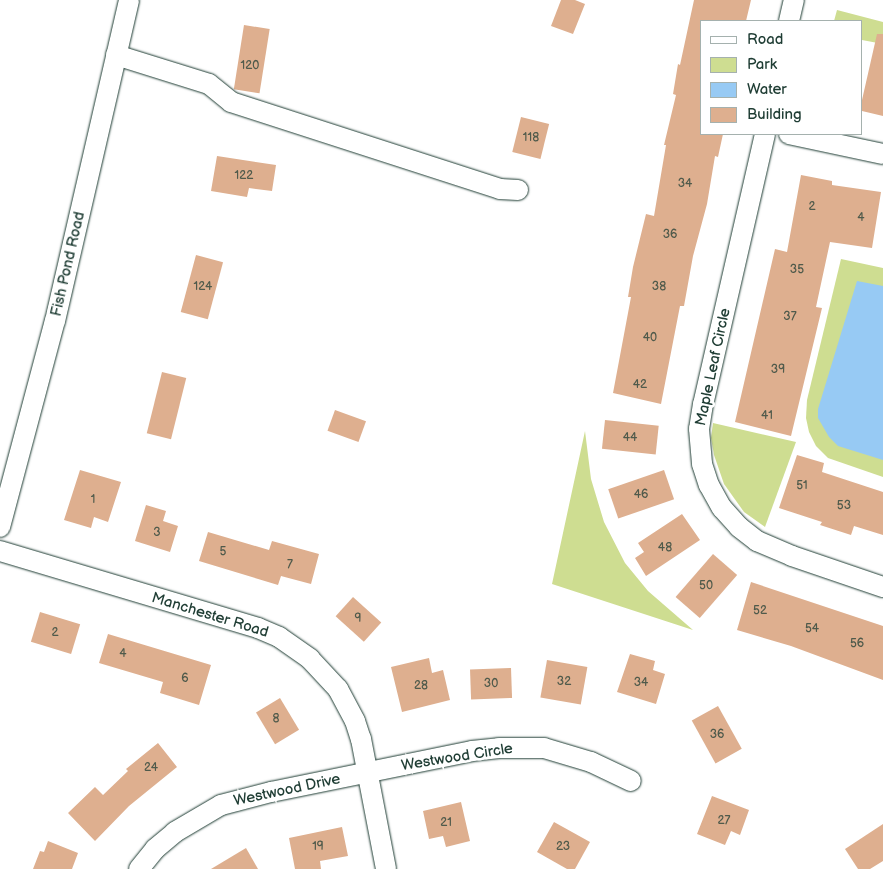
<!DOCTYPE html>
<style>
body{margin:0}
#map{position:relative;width:883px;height:869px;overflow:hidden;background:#fff;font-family:"Balsamiq Sans",sans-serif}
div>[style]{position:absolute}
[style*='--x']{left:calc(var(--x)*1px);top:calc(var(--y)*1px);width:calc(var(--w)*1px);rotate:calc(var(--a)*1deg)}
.green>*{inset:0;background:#cedd91}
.water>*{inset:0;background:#97caf4}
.building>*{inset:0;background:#deaf8f;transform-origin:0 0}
.roads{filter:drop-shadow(0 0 1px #1f3d34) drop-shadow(0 0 1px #1f3d34)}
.minor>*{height:20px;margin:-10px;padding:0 10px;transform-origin:10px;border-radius:10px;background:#fff}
span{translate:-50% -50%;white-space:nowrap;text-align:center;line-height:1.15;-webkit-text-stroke:5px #fff;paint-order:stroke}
.number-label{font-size:12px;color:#4f5a4b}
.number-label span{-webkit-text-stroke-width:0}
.street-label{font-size:15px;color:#1f3d34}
.legend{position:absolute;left:700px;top:20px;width:162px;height:115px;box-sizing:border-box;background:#fff;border:1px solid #a5b1ae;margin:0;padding:6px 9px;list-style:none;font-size:15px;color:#1f3d34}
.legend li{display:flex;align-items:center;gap:10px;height:25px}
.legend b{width:25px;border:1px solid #a5b1ae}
</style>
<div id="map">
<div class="green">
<div style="clip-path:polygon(837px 10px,883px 22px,883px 44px,862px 40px,862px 21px,834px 21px)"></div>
<div style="clip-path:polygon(841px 259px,883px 268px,883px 477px,828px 458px,816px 446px,809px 432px,806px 418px,807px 400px)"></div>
<div style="clip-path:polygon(713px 423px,796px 442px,765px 527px,744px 512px,724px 484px,714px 455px,711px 438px)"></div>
<div style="clip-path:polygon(585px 431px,591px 479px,604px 522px,625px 563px,648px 591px,693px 630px,552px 584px)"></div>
</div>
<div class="water">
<div style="clip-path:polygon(857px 281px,883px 286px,883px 460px,838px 446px,829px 437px,818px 418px,818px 409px)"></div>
</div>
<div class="building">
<div style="clip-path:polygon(561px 0,575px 0,585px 4px,573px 34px,551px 26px)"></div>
<div style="clip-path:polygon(694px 0,751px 0,746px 21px,702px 21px,702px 134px,723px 134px,718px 157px,715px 156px,707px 204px,693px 256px,684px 306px,680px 306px,661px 404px,613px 393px,631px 297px,628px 297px,633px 267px,646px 214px,654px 216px,666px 145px,664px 145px,676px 95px,673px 94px,678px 64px,680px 65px)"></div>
<div style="left:244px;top:25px;width:26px;height:65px;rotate:9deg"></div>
<div style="clip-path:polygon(877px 34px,883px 34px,883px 116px,862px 111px,862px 100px)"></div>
<div style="left:521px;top:117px;width:29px;height:36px;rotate:14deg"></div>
<div style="clip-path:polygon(217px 156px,276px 165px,272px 191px,249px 188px,247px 197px,211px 191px)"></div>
<div style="clip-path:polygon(801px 175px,832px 181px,832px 185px,881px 192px,872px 248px,830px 242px,816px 307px,822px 308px,791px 436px,735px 422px,775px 249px,787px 252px)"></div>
<div style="left:196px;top:255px;width:28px;height:59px;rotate:15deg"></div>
<div style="left:162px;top:372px;width:25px;height:63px;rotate:14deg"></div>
<div style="left:335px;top:410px;width:33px;height:22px;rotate:20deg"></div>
<div style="left:605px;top:420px;width:54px;height:29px;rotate:6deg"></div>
<div style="clip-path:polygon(797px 455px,824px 463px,822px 472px,883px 492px,883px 535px,854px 526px,851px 535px,820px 525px,822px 522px,779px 508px)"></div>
<div style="clip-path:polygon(80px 470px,121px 482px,108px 522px,94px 517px,91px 528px,64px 520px)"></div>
<div style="left:664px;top:470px;width:31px;height:59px;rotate:71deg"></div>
<div style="clip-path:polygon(146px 505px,166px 511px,163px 521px,178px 526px,170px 552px,135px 541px)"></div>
<div style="clip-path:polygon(682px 514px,700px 540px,646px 576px,635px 558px,644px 552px,638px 543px)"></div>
<div style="clip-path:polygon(208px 532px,269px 550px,272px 541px,319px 554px,311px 584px,281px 576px,278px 585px,199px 561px)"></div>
<div style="left:713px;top:554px;width:32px;height:57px;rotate:41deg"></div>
<div style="clip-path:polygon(751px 582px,883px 626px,883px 680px,791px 646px,737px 630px)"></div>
<div style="left:353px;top:597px;width:38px;height:26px;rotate:42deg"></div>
<div style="left:40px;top:612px;width:42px;height:31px;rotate:17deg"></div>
<div style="clip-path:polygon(108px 634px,211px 665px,199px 705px,160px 693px,163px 682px,99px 663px)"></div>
<div style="clip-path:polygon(630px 654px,655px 661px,653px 670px,665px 674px,656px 704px,617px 692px)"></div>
<div style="clip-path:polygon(429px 658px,432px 673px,443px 670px,450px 700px,402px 712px,391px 667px)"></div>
<div style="left:547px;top:660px;width:41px;height:38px;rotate:10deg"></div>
<div style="left:511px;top:668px;width:30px;height:41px;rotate:88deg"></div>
<div style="left:280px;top:698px;width:37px;height:28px;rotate:59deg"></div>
<div style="left:718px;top:706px;width:49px;height:30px;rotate:61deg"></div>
<div style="clip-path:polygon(158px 743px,177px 767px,129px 806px,95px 841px,68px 813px,95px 787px,103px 795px,128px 771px,126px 769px)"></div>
<div style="clip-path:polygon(712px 796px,749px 810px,740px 835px,731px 831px,725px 845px,697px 834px)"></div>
<div style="clip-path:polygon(461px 802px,470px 841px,446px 847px,443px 836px,429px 839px,423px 811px)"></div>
<div style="clip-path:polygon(554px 822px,590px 842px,575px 869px,567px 869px,537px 852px)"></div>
<div style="clip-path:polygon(883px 824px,883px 861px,870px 869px,858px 869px,845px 849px)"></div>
<div style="clip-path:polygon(342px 827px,348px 856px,320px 861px,321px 869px,295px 869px,289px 838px)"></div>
<div style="clip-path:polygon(48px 841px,78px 853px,72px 869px,33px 869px,40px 851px,44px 852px)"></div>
<div style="clip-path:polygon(246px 848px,258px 869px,211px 869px)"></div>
</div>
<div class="roads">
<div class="minor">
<div style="--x:789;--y:21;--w:22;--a:-77"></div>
<div style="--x:116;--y:55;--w:97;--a:17.3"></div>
<div style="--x:209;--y:84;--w:28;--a:39"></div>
<div style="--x:231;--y:102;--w:283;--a:17.9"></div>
<div style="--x:500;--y:189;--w:18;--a:3"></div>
<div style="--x:765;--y:134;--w:277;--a:102.9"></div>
<div style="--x:703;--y:404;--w:25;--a:99"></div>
<div style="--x:699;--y:429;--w:35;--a:85"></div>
<div style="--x:702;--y:464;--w:22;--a:72"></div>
<div style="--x:709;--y:485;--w:26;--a:61"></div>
<div style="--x:722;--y:508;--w:25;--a:48"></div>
<div style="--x:739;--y:527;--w:23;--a:38"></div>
<div style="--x:757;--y:541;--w:38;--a:23"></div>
<div style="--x:792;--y:556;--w:96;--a:18.8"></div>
<div style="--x:789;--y:134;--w:96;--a:12"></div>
<div style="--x:0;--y:527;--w:213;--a:-75.1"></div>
<div style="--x:55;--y:321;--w:329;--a:-77"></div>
<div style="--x:0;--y:551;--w:269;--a:16.6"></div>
<div style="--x:258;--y:628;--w:23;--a:23"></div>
<div style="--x:279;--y:637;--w:38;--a:35"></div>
<div style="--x:310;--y:659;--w:41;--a:47"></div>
<div style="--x:338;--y:689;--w:36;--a:62"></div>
<div style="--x:355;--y:721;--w:19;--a:72"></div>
<div style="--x:361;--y:739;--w:132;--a:79.1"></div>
<div style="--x:139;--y:869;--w:26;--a:-51"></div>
<div style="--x:155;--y:849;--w:26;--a:-40"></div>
<div style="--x:175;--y:832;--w:53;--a:-30.4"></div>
<div style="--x:221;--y:805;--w:52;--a:-14.6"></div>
<div style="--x:271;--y:792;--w:205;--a:-11.5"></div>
<div style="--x:472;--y:751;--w:27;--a:-6"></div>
<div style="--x:499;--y:748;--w:45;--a:0"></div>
<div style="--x:544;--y:748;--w:49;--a:16.6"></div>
<div style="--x:591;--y:762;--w:44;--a:25.4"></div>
</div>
</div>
<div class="number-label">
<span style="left:250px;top:66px">120</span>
<span style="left:531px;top:138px">118</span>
<span style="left:244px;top:176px">122</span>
<span style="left:685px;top:184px">34</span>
<span style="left:812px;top:207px">2</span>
<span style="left:861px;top:218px">4</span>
<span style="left:670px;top:235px">36</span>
<span style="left:797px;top:270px">35</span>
<span style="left:203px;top:287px">124</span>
<span style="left:659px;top:287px">38</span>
<span style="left:790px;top:317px">37</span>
<span style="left:650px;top:338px">40</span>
<span style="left:778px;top:370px">39</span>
<span style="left:640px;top:385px">42</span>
<span style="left:767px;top:416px">41</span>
<span style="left:630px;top:438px">44</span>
<span style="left:802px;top:486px">51</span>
<span style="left:641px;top:495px">46</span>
<span style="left:93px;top:500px">1</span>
<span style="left:844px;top:506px">53</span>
<span style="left:157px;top:533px">3</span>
<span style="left:665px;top:548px">48</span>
<span style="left:223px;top:552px">5</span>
<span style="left:290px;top:565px">7</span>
<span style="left:706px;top:586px">50</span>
<span style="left:760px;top:611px">52</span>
<span style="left:358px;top:619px">9</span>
<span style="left:812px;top:629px">54</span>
<span style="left:55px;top:633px">2</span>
<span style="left:857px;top:644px">56</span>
<span style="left:123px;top:654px">4</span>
<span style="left:185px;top:679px">6</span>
<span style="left:564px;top:682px">32</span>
<span style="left:641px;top:683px">34</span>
<span style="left:491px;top:684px">30</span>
<span style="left:421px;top:686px">28</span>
<span style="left:276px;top:719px">8</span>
<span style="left:717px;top:735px">36</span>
<span style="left:151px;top:768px">24</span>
<span style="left:724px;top:821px">27</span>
<span style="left:446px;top:823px">21</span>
<span style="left:318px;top:847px">19</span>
<span style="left:563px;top:847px">23</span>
</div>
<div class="street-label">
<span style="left:68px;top:264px;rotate:-77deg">Fish Pond Road</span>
<span style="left:713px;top:367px;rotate:-78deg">Maple Leaf Circle</span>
<span style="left:210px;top:615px;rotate:17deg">Manchester Road</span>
<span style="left:457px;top:757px;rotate:-9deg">Westwood Circle</span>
<span style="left:287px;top:790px;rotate:-12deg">Westwood Drive</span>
</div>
<ul class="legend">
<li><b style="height:6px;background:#fff"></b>Road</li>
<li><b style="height:14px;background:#cedd91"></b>Park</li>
<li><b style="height:14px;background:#97caf4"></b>Water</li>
<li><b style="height:14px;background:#deaf8f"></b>Building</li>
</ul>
</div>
